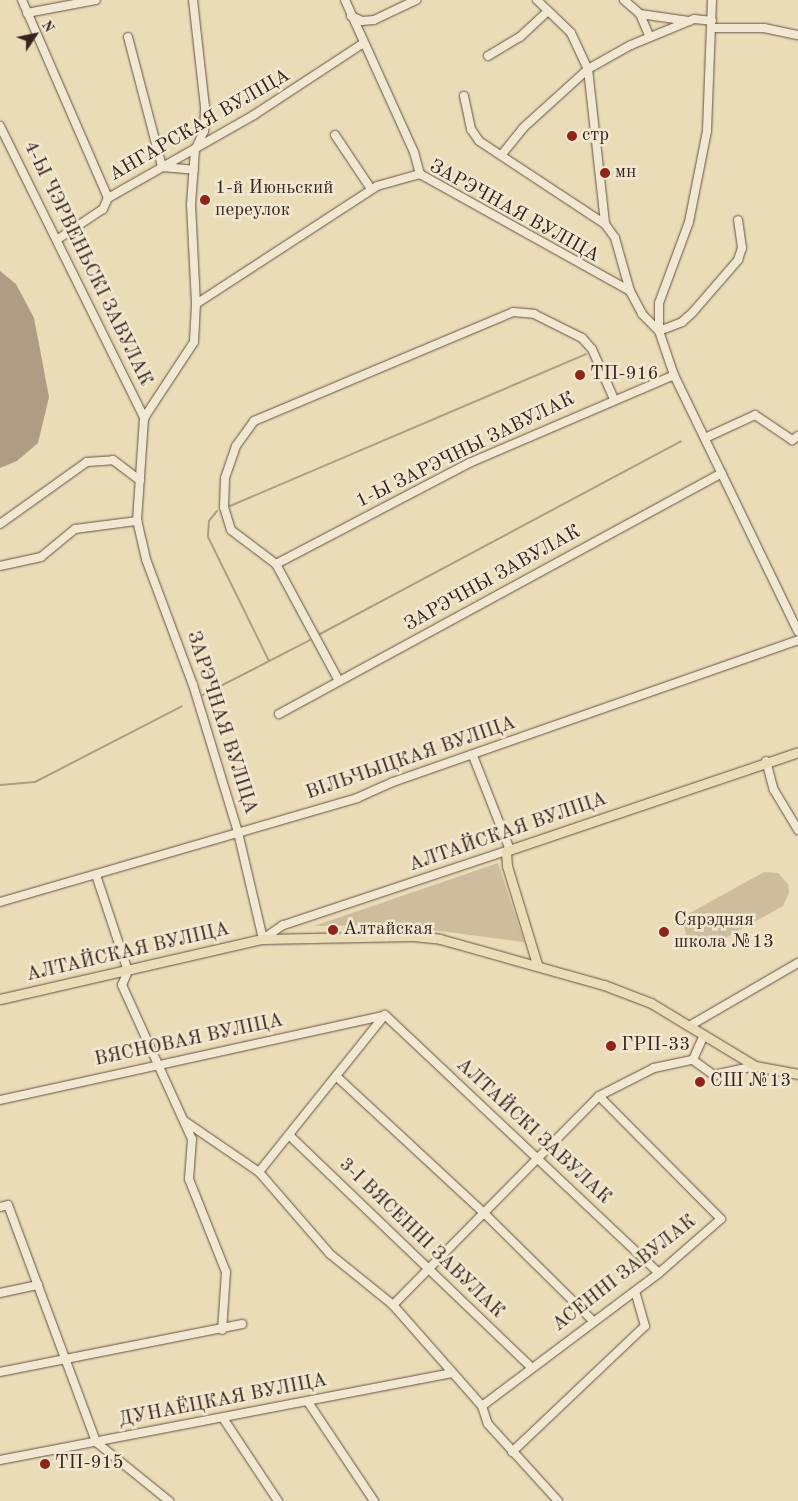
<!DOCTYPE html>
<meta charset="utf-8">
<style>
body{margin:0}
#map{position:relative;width:798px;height:1501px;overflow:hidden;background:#ebdcb8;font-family:"Old Standard TT",serif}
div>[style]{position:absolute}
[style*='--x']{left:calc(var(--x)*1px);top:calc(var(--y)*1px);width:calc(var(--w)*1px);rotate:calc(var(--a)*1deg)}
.green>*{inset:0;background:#cdbd9d}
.water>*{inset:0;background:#ae9d83}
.stream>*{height:2px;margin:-1px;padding:0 1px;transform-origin:1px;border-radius:1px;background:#ae9d83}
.roads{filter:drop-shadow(0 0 1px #655243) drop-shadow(0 0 1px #655243)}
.minor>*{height:8px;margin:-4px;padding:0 4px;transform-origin:4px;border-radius:4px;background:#f2e8d1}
.major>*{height:9px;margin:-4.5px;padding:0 4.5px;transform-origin:4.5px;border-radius:4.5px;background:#ebdcb8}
.dots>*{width:14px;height:14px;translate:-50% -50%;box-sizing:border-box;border:2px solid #f2e8d1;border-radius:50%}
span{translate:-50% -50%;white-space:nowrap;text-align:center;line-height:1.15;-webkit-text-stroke:5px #f2e8d1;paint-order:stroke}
.street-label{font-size:19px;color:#38241c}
.poi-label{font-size:19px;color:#38241c}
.left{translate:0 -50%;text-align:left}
.north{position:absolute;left:10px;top:10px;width:50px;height:50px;-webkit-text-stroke:4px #f2e8d1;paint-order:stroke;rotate:56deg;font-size:14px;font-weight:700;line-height:20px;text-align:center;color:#38241c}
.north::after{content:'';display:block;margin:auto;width:18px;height:22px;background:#38241c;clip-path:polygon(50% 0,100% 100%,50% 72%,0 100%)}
</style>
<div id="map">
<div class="green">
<div style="clip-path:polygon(498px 863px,524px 942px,394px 925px,314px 926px)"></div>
<div style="clip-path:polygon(764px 872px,778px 873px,788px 884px,789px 893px,783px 906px,709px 947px,695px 945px,687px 939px,684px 926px,690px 913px)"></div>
</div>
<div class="water">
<div style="clip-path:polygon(0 271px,16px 284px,34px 318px,49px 397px,38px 443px,17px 461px,0 468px)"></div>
</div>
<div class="stream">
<div style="--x:230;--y:506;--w:387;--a:-23.1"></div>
<div style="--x:217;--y:511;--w:13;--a:129"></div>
<div style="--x:209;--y:521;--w:16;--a:94"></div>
<div style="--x:208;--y:537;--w:138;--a:63.8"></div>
<div style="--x:320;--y:634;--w:409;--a:-28.1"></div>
<div style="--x:203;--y:695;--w:120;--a:-27.2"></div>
<div style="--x:0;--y:785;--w:35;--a:-5"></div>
<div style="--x:35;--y:782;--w:165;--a:-27.3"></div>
</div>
<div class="roads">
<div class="minor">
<div style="--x:22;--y:0;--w:216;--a:66.5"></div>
<div style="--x:193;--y:0;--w:108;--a:83.6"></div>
<div style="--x:205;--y:107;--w:24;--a:92"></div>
<div style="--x:204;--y:131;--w:21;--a:115"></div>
<div style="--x:195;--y:150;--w:55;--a:94.2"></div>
<div style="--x:191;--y:205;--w:99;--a:87.1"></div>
<div style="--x:345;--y:0;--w:167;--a:65.6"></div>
<div style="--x:414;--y:152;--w:23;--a:75"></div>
<div style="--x:537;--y:0;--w:47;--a:44.1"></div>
<div style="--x:571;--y:33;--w:40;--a:65"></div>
<div style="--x:588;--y:69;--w:49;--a:-29.2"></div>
<div style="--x:631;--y:45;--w:68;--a:-22.4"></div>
<div style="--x:694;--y:19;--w:18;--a:6"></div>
<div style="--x:624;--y:0;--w:21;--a:41"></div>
<div style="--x:640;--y:14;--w:49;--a:8.3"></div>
<div style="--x:712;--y:0;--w:131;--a:92.2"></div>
<div style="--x:707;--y:131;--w:93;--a:101.2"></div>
<div style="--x:689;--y:222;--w:86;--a:110.3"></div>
<div style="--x:659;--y:303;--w:28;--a:90"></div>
<div style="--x:659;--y:331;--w:46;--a:71.2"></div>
<div style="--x:674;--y:375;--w:285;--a:64.2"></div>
<div style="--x:27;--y:13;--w:70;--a:-10.7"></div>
<div style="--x:640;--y:14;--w:25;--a:67"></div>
<div style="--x:351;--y:16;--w:12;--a:24"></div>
<div style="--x:362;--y:21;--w:12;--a:-5"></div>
<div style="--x:374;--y:20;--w:47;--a:-25.5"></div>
<div style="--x:712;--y:28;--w:52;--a:0"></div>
<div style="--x:764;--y:28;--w:35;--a:12"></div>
<div style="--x:128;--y:37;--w:134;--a:75.3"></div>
<div style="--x:162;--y:167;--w:32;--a:5"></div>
<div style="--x:488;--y:56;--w:37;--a:-31"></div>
<div style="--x:520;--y:37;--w:38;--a:-43"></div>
<div style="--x:588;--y:69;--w:156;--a:83.7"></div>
<div style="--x:605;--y:224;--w:17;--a:54"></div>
<div style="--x:615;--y:238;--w:55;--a:74.2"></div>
<div style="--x:630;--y:291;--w:26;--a:62"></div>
<div style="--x:642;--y:314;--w:24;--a:45"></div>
<div style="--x:659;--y:331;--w:25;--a:-21"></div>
<div style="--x:682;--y:322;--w:15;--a:-42"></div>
<div style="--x:693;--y:312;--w:69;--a:-49.1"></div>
<div style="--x:738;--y:260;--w:13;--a:-72"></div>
<div style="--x:742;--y:248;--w:28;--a:-98"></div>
<div style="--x:464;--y:96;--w:34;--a:78"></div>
<div style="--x:471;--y:129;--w:14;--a:56"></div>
<div style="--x:479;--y:141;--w:151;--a:33.4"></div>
<div style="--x:0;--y:126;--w:326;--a:63.7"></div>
<div style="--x:335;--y:135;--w:65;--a:56.3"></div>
<div style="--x:503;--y:153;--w:32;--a:-51"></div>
<div style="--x:523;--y:128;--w:88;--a:-42.2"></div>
<div style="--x:58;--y:239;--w:54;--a:-33.7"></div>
<div style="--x:103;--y:209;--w:12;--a:-66"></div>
<div style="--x:108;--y:198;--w:168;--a:-29.6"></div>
<div style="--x:254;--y:115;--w:129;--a:-33.3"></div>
<div style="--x:705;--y:438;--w:55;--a:-24.7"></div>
<div style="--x:755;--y:415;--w:45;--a:34"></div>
<div style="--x:792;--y:440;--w:7;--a:-34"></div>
<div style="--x:0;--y:524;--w:107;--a:-35.5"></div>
<div style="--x:87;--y:462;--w:26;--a:-4"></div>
<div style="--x:113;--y:460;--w:34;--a:37"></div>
<div style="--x:276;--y:564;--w:218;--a:-27.6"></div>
<div style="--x:469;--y:463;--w:223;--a:-23.2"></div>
<div style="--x:0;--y:566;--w:42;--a:-12.4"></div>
<div style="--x:41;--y:557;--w:44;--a:-39.5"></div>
<div style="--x:75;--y:529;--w:63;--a:-7.4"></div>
<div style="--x:339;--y:681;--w:133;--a:-118.3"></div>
<div style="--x:276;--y:564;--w:56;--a:-142.9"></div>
<div style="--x:231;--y:530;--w:24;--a:-107"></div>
<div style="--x:224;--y:507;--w:29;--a:-88"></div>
<div style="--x:225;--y:478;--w:34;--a:-71"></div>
<div style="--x:236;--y:446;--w:31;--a:-54"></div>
<div style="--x:254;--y:421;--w:281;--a:-22.8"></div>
<div style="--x:513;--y:312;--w:21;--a:5"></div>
<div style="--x:534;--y:314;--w:54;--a:26.6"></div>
<div style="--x:582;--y:338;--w:15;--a:48"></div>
<div style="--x:592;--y:349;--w:55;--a:66.3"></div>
<div style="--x:279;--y:714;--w:504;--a:-28.55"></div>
<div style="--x:473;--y:756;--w:101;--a:68.5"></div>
<div style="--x:766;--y:761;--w:30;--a:75"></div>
<div style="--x:774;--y:790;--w:47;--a:59"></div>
<div style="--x:506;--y:851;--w:235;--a:161.6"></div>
<div style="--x:283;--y:925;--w:24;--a:145"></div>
<div style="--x:263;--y:939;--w:110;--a:-103.2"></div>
<div style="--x:238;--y:832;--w:154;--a:-107"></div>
<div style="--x:193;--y:685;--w:134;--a:-110.5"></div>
<div style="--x:146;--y:559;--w:39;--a:-103"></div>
<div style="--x:137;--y:521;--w:103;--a:-86.1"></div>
<div style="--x:144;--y:418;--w:91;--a:-56.7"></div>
<div style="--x:194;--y:342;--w:38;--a:-87"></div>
<div style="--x:196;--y:304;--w:216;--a:-33.1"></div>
<div style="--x:377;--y:186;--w:45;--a:-15.6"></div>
<div style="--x:420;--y:174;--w:240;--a:29.1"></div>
<div style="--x:96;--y:875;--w:101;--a:71.6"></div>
<div style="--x:128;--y:971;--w:15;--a:113"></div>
<div style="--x:122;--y:985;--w:169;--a:65.6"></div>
<div style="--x:192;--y:1139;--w:40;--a:94.3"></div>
<div style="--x:189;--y:1179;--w:100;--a:68.3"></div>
<div style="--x:226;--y:1272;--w:58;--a:93.9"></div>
<div style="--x:0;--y:902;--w:372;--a:-16.2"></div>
<div style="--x:357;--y:798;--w:39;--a:-24"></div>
<div style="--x:393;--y:782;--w:429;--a:-19.3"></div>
<div style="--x:385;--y:1015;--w:376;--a:43.3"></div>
<div style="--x:691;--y:1025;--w:124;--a:-30.1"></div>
<div style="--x:704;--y:1035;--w:27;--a:114"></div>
<div style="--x:693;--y:1060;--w:26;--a:36"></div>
<div style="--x:714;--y:1075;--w:42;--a:-12.4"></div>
<div style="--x:336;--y:1076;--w:200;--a:42.8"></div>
<div style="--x:483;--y:1212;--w:155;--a:44.7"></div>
<div style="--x:0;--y:1100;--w:394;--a:-12.4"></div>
<div style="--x:186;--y:1122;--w:88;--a:34.4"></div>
<div style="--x:259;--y:1172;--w:108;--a:49.1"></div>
<div style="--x:330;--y:1254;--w:81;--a:39"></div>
<div style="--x:393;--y:1305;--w:135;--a:48.6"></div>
<div style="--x:482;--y:1406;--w:19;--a:72"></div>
<div style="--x:488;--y:1424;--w:104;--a:47.7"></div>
<div style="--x:289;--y:1135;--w:335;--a:43.8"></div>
<div style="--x:259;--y:1172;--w:201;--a:-51.3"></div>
<div style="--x:0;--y:1207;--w:8;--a:-14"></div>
<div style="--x:8;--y:1205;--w:253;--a:69.6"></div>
<div style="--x:96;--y:1442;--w:94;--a:38.9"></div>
<div style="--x:0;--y:1293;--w:39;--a:-12"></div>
<div style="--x:393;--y:1305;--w:293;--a:-45.4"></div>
<div style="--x:599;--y:1096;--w:62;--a:-27"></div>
<div style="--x:654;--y:1068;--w:40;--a:-12"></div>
<div style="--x:0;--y:1372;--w:247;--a:-11.2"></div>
<div style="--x:308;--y:1402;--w:119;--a:56.3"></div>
<div style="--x:482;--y:1406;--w:221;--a:-36.9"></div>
<div style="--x:659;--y:1273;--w:82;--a:-41.1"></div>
<div style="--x:721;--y:1219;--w:173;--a:-134.8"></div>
<div style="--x:223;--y:1418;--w:100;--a:56.5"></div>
<div style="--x:512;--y:1452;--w:183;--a:-43.5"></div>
<div style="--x:645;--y:1326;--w:36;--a:-106"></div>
<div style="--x:0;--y:1460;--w:459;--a:-10.9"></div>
</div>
<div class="major">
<div style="--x:537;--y:964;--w:102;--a:-107"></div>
<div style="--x:507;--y:866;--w:15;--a:-94"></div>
<div style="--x:506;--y:851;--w:308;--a:-18.7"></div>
<div style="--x:0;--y:999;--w:270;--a:-12.9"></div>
<div style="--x:263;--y:939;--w:150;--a:-1.1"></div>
<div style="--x:413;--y:936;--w:27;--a:6"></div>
<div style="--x:440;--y:939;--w:170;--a:15.7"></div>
<div style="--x:604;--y:985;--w:50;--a:21"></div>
<div style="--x:651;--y:1003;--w:122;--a:31.2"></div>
<div style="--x:755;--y:1066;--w:44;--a:10.5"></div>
</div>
</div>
<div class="dots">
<div style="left:572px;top:136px;background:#8f2418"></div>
<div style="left:605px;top:173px;background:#8f2418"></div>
<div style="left:205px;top:200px;background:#8f2418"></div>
<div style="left:580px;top:375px;background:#8f2418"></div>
<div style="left:333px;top:930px;background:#8f2418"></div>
<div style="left:664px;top:932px;background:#8f2418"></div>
<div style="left:611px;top:1046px;background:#8f2418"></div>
<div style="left:700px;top:1082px;background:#8f2418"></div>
<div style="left:45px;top:1464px;background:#8f2418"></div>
</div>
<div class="street-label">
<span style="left:200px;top:126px;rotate:-30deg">АНГАРСКАЯ ВУЛІЦА</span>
<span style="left:514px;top:212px;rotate:29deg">ЗАРЭЧНАЯ ВУЛІЦА</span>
<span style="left:87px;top:264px;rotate:64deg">4-Ы ЧЭРВЕНЬСКІ ЗАВУЛАК</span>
<span style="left:466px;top:451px;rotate:-26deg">1-Ы ЗАРЭЧНЫ ЗАВУЛАК</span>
<span style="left:493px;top:579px;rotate:-29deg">ЗАРЭЧНЫ ЗАВУЛАК</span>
<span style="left:221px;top:723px;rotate:72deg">ЗАРЭЧНАЯ ВУЛІЦА</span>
<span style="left:411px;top:759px;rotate:-19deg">ВІЛЬЧЫЦКАЯ ВУЛІЦА</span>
<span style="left:508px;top:833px;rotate:-19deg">АЛТАЙСКАЯ ВУЛІЦА</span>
<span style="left:128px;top:953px;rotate:-13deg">АЛТАЙСКАЯ ВУЛІЦА</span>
<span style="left:189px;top:1041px;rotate:-12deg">ВЯСНОВАЯ ВУЛІЦА</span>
<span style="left:533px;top:1132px;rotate:43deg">АЛТАЙСКІ ЗАВУЛАК</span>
<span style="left:421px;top:1239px;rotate:44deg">3-І ВЯСЕННІ ЗАВУЛАК</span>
<span style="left:625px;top:1274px;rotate:-38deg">АСЕННІ ЗАВУЛАК</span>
<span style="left:223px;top:1401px;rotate:-11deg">ДУНАЁЦКАЯ ВУЛІЦА</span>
</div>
<div class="poi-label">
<span class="left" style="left:582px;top:136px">стр</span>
<span class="left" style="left:615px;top:173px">мн</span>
<span class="left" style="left:215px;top:200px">1-й Июньский<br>переулок</span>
<span class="left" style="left:590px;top:375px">ТП-916</span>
<span class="left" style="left:674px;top:932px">Сярэдняя<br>школа №13</span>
<span class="left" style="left:343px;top:930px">Алтайская</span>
<span class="left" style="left:621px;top:1046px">ГРП-33</span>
<span class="left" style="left:710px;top:1082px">СШ №13</span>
<span class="left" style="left:55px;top:1464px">ТП-915</span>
</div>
<div class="north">N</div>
</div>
